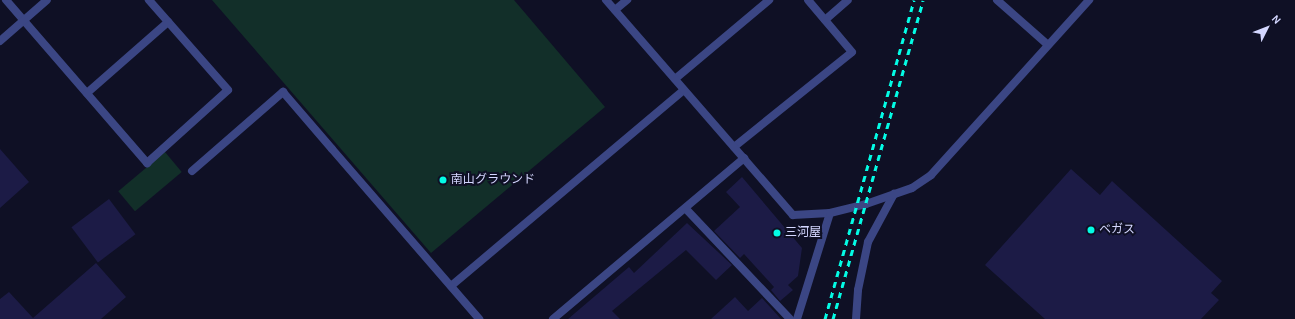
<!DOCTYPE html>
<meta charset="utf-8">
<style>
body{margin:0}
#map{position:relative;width:1295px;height:319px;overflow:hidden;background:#0f1025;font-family:Karla,"Noto Sans JP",sans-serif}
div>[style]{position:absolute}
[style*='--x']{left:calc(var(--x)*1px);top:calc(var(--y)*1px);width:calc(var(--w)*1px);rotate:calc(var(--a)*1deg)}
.green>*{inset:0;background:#122f29;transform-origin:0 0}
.building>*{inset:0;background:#1c1b46;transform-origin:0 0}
.pedestrian>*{height:8px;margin:-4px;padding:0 4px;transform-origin:4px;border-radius:4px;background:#3b4684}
.minor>*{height:8px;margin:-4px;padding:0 4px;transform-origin:4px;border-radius:4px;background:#3b4684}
.tertiary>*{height:8px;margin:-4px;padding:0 4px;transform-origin:4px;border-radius:4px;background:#3b4684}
.rail>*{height:3px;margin-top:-1.5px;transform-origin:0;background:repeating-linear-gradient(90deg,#03fce5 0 6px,transparent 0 11px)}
.dots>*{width:11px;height:11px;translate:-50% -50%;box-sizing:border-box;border:2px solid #0f1025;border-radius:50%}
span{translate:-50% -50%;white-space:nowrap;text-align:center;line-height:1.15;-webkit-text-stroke:4px #0f1025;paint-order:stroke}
.poi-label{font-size:12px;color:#d4d7ff}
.left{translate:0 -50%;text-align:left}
.north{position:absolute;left:1247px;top:8px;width:40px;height:40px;-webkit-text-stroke:3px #0f1025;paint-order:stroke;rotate:48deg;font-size:11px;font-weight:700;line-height:16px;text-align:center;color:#d4d7ff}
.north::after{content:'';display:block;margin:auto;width:14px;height:18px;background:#d4d7ff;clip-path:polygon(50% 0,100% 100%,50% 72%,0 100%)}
</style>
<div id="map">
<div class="green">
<div style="clip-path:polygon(212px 0,514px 0,605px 107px,431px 253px)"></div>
<div style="left:165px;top:152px;width:26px;height:61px;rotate:50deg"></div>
</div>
<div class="building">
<div style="clip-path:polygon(0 149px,29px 182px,0 208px)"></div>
<div style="clip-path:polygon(1071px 169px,1100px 195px,1112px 181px,1222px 281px,1211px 293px,1219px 300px,1201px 319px,1045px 319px,985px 265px)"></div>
<div style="clip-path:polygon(742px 177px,802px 248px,798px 276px,788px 285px,793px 290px,780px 301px,771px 290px,774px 287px,744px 254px,740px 258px,714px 231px,740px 207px,726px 192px)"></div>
<div style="left:109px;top:199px;width:44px;height:47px;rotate:53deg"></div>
<div style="clip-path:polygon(687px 223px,732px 265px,716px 280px,686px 250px,612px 311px,620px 319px,568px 319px,629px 267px,634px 273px)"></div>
<div style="clip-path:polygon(96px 263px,126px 297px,101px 319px,0 319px,0 299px,9px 292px,33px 318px)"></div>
<div style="clip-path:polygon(735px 297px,748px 311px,762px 298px,781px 319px,711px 319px)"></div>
</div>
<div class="pedestrian">
<div style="--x:192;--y:171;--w:121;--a:-41"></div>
<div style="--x:283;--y:92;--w:75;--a:49.3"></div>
</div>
<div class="minor">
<div style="--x:6;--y:0;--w:216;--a:49.1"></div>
<div style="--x:147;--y:163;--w:109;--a:-42"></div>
<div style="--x:228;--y:90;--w:120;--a:-131.3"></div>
<div style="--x:997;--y:0;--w:68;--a:41.4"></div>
<div style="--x:615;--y:10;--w:16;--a:-40"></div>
<div style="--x:825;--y:20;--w:30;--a:-41"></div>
<div style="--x:0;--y:41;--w:62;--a:-41.1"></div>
<div style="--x:675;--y:79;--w:123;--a:-40"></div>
<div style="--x:87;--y:93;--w:108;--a:-41.2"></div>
<div style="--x:734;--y:147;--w:151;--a:-38.8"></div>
<div style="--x:852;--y:52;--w:68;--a:-130.2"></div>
<div style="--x:332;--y:149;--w:225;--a:49.1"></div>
<div style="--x:686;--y:209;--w:151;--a:46.6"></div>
<div style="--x:451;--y:286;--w:304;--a:-40.1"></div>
<div style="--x:553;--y:319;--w:250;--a:-40.1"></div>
<div style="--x:797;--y:319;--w:111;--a:-72.7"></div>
<div style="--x:856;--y:319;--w:29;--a:-86"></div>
<div style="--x:858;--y:290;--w:49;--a:-78.2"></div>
<div style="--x:868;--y:242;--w:55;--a:-61.6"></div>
</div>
<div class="tertiary">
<div style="--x:606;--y:0;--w:285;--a:49"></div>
<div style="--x:793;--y:215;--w:37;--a:-3"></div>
<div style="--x:830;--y:213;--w:37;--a:-14"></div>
<div style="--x:866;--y:204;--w:49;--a:-19.2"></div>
<div style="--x:912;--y:188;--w:23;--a:-34"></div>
<div style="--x:931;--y:175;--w:236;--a:-47.9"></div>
</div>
<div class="rail">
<div style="--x:825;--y:319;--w:331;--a:-74.4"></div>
<div style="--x:833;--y:319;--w:331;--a:-74.2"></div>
</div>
<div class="dots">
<div style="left:443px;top:180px;background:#03fce5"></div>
<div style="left:1091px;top:230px;background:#03fce5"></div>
<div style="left:777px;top:233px;background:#03fce5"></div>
</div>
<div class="poi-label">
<span class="left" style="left:451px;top:180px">南山グラウンド</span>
<span class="left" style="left:1099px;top:230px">ベガス</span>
<span class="left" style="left:785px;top:233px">三河屋</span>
</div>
<div class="north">N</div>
</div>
